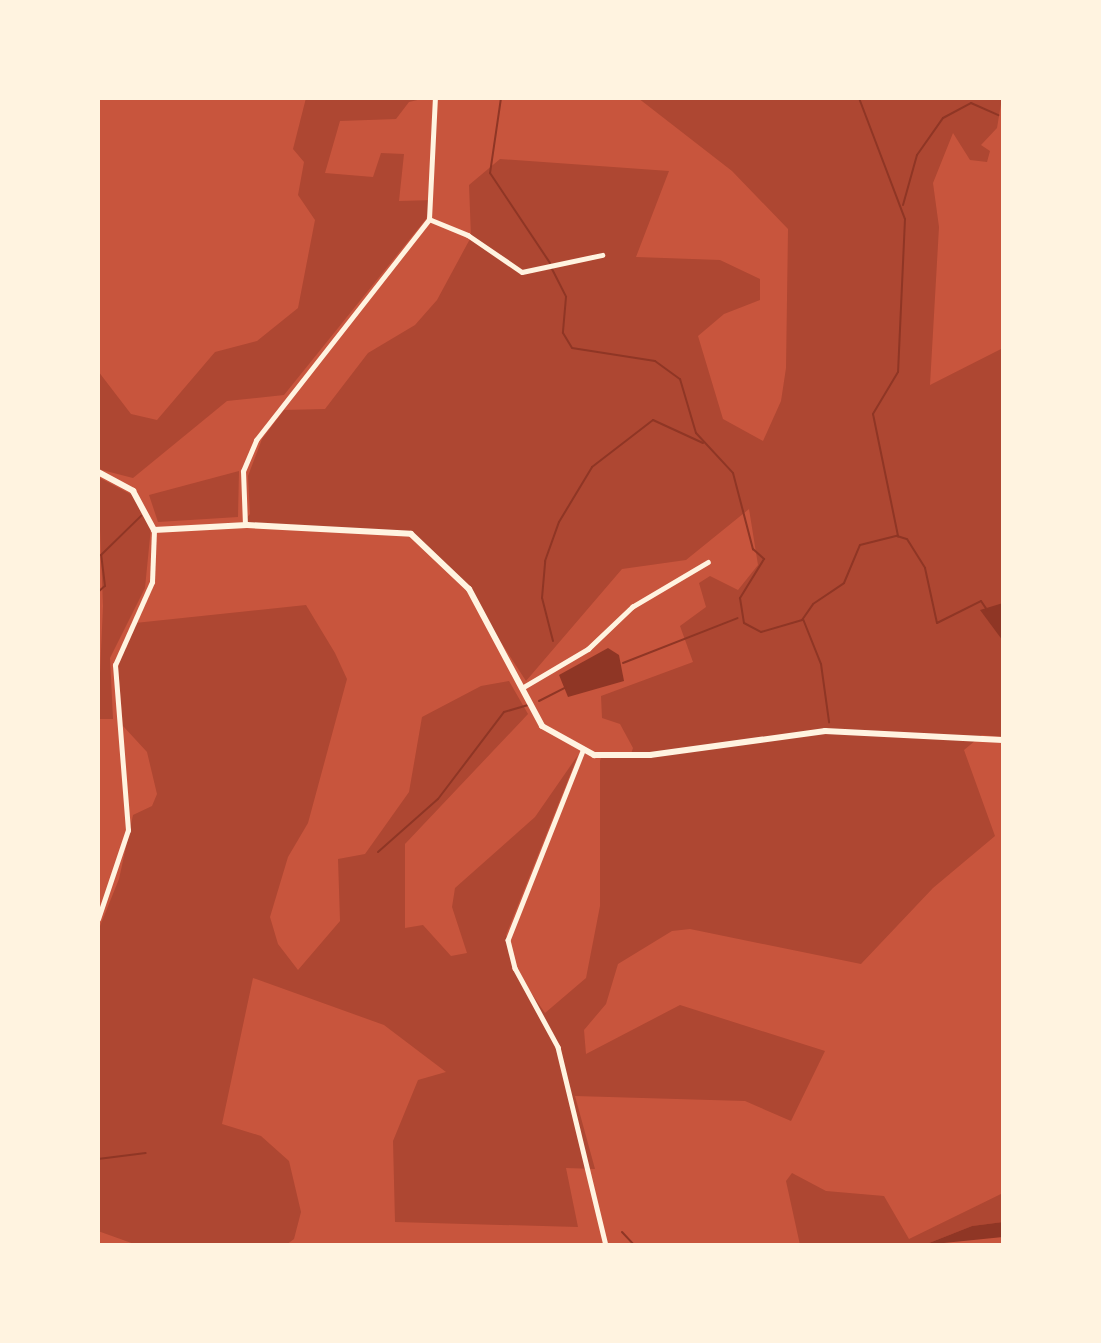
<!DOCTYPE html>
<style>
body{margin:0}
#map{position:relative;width:1101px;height:1343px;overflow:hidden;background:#c8553d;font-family:Merriweather,serif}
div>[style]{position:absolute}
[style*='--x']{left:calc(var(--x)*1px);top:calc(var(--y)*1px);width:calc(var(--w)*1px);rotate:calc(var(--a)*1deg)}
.green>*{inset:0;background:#ae4732}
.water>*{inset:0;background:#8f3625}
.stream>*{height:2px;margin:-1px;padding:0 1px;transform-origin:1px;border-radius:1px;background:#8f3625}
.minor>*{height:4.5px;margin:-2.25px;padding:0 2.25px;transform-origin:2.25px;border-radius:2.25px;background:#fff3e0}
.tertiary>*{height:5px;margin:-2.5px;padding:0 2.5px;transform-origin:2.5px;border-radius:2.5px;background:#fff3e0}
.secondary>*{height:6px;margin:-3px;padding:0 3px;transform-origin:3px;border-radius:3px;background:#fff3e0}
span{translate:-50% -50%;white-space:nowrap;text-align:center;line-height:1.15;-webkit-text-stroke:5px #fff3e0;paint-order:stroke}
.frame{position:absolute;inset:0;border:100px solid #fff3e0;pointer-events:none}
</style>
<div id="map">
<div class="green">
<div style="clip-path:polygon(306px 98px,426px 98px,409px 102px,396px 119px,340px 121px,325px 173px,373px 177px,381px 153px,404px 154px,399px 201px,433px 200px,426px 219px,284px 395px,227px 401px,133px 478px,98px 469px,98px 371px,131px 414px,157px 420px,215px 352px,257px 341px,298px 308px,315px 220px,298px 195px,304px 162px,293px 149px)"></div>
<div style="clip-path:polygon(638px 98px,1002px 98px,997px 128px,981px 145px,990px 151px,987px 162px,970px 160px,953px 133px,933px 183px,939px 227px,930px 385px,1003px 348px,1003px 737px,982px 735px,964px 750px,995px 836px,933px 888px,861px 964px,690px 929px,672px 931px,618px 964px,606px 1004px,584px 1030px,586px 1054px,680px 1005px,825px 1051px,791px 1121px,745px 1101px,575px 1096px,595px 1169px,566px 1168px,578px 1227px,395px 1222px,393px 1141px,418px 1080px,446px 1072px,384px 1025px,253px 978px,222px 1124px,261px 1136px,289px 1161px,301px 1212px,294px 1239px,286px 1245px,137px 1245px,98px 1231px,98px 931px,119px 879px,133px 815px,152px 806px,157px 794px,147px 752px,123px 726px,118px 667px,135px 623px,306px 605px,335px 653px,347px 679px,308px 823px,288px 857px,270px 917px,278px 944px,298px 970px,340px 921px,338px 859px,365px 854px,409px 792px,422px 717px,481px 686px,509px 681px,528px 714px,405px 844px,405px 928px,423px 925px,451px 956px,467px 953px,452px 907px,455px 888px,535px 817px,578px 755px,506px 935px,516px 971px,545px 1013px,586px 978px,600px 906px,600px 761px,602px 754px,631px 754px,633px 748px,620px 724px,602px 718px,601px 696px,693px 662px,680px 626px,706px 607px,699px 583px,710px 576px,738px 590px,758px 565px,749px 509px,686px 560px,622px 569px,526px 681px,460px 579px,410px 535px,239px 527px,250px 514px,248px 476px,262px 439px,284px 410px,325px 409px,368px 353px,415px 325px,437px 300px,471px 237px,469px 185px,500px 159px,669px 171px,636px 257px,720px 260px,760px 279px,760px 300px,724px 314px,698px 336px,723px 419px,763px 441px,781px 401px,786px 368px,788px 229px,732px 171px)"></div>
<div style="clip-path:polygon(239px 471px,238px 517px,158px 522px,149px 495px)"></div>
<div style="clip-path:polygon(98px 477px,136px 497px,151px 527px,145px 588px,110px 658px,113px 719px,98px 719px,103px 606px)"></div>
<div style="clip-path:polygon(792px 1173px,826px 1191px,884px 1196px,909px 1239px,1003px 1193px,1003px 1222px,972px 1226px,924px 1245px,800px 1245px,786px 1181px)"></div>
</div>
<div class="water">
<div style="clip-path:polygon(1003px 603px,1003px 641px,980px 610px)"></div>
<div style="clip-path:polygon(608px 648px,619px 655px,624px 681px,568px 697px,559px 675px)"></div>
<div style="clip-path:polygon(1003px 1222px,1003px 1237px,924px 1245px,972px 1226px)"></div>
</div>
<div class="stream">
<div style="--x:501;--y:98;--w:76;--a:98.3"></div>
<div style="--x:490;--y:173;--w:108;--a:56.3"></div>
<div style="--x:859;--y:98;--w:129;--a:69.2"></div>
<div style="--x:905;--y:219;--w:153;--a:92.6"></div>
<div style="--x:898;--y:372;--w:49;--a:120.8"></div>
<div style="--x:873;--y:414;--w:125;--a:78.4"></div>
<div style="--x:903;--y:205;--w:52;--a:-74.4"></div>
<div style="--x:917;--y:155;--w:45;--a:-54.9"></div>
<div style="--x:943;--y:118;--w:32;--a:-28"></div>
<div style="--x:971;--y:103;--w:30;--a:24"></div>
<div style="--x:552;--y:269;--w:31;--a:63"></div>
<div style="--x:566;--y:297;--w:36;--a:95"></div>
<div style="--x:563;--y:333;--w:17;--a:59"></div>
<div style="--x:572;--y:348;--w:84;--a:8.9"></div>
<div style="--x:655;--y:361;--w:31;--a:36"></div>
<div style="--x:680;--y:379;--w:56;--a:73.5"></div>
<div style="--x:696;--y:433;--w:54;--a:47.2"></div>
<div style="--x:733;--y:473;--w:79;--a:75.3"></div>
<div style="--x:753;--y:549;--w:15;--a:42"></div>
<div style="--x:764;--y:559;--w:46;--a:121.6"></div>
<div style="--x:740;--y:598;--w:25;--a:81"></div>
<div style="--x:744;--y:623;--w:19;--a:28"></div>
<div style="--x:761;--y:632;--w:43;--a:-16.3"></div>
<div style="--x:802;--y:620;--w:19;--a:-55"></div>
<div style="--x:813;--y:604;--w:37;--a:-34"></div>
<div style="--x:844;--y:583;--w:41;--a:-67.2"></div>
<div style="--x:860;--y:545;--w:38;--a:-14"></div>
<div style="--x:897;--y:536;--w:10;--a:17"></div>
<div style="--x:907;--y:539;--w:34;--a:58"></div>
<div style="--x:925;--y:568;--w:56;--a:77.7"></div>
<div style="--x:937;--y:623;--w:49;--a:-26.6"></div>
<div style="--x:981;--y:601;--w:11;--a:56"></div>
<div style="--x:98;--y:592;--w:9;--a:-41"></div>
<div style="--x:105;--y:586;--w:31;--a:-97"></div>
<div style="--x:101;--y:555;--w:56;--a:-44.3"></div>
<div style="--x:803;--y:619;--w:48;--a:68.2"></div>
<div style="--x:821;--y:664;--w:59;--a:82.1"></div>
<div style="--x:553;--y:641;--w:44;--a:-104.3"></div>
<div style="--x:542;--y:598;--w:37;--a:-85"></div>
<div style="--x:545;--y:561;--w:41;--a:-70.3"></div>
<div style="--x:559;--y:522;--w:64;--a:-59"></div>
<div style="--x:592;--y:467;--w:77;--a:-37.6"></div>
<div style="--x:653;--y:420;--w:55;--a:24.7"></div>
<div style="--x:623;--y:663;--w:123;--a:-21.4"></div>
<div style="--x:539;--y:701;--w:30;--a:-27"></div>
<div style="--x:378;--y:852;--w:80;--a:-41.5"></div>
<div style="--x:438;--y:799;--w:109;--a:-52.8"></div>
<div style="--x:504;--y:712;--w:26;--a:-16"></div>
<div style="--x:98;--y:1159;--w:48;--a:-7.1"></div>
<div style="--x:622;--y:1232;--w:18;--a:47"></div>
</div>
<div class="minor">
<div style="--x:429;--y:219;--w:42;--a:22.3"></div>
<div style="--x:468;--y:235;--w:65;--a:34.4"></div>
<div style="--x:522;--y:272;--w:82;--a:-12"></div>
<div style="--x:522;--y:688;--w:77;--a:-30.6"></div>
<div style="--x:588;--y:649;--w:61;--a:-43.7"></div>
<div style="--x:632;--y:607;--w:88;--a:-30.6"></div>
<div style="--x:583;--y:751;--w:203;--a:111.6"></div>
<div style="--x:508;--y:940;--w:29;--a:76"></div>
<div style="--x:515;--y:968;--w:90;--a:61.4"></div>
<div style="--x:558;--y:1047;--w:204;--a:76.4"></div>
</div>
<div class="tertiary">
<div style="--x:245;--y:525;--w:54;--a:-92.1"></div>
<div style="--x:243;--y:471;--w:34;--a:-67"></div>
<div style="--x:256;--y:440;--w:281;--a:-51.9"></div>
<div style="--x:429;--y:219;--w:121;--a:-87.2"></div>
<div style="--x:98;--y:919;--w:94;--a:-71.4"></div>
<div style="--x:128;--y:830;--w:166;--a:-94.5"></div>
<div style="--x:115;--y:665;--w:91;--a:-66"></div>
<div style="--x:152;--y:582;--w:52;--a:-87.8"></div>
</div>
<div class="secondary">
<div style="--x:98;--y:472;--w:40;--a:28"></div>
<div style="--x:133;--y:491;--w:44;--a:61.7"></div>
<div style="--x:154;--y:530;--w:93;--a:-3.1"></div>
<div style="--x:247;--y:525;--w:164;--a:3.1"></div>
<div style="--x:411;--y:534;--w:80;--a:43.5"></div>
<div style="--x:469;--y:589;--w:155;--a:61.9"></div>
<div style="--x:542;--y:726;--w:60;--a:29.1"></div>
<div style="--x:594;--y:755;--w:56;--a:0"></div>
<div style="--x:650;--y:755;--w:177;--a:-7.8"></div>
<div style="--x:825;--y:731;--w:178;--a:2.9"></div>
</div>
<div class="frame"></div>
</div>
